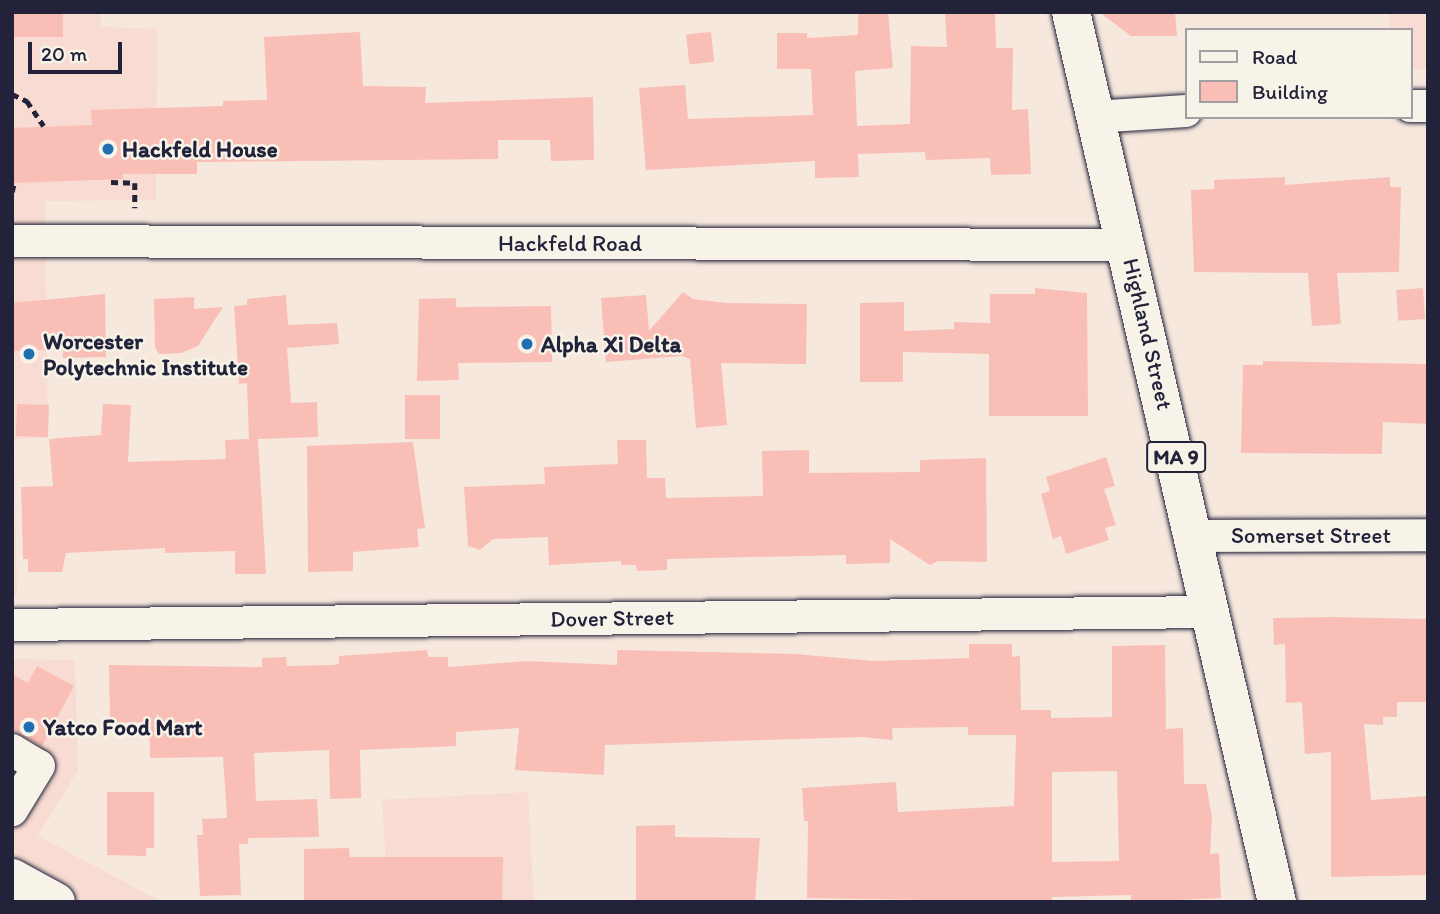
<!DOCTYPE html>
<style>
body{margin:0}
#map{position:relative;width:1440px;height:914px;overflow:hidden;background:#f7e8de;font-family:Itim,sans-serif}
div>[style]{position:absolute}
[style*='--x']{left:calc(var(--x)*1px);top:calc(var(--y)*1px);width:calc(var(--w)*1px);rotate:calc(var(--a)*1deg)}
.built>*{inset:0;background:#f8dbd2;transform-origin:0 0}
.building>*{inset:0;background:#f9beb5;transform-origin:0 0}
.path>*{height:4.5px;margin-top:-2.25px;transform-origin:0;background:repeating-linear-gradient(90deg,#22223b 0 7px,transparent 0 12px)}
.roads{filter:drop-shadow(0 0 2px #22223b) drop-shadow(0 0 2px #22223b)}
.minor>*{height:32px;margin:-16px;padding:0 16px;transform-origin:16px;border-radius:16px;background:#f7f3e8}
.major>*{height:38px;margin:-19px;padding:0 19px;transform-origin:19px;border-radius:19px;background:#f7f3e8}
.highway>*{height:38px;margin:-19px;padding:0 19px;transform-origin:19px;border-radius:19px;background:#f7f3e8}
.dots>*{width:19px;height:19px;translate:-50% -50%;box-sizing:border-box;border:4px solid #f7f3e8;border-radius:50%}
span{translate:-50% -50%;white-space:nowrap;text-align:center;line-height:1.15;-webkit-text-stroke:5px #f7f3e8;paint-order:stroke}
.shield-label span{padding:2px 5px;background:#f7f3e8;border:2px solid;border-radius:5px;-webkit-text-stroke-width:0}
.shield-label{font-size:21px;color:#22223b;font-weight:700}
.poi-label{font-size:23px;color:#22223b;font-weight:700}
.left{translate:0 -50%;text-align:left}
.street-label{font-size:23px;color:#22223b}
.frame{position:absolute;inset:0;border:14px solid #22223b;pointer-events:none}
.legend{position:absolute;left:1185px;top:28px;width:228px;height:91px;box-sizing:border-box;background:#f7f3e8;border:2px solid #a29fa3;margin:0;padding:9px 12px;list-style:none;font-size:21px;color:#22223b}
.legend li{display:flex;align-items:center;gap:14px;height:35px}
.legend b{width:35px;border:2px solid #a29fa3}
.scale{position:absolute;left:28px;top:42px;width:94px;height:32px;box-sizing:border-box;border:4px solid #22223b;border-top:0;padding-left:9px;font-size:21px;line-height:24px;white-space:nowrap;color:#22223b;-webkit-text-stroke:5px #f7f3e8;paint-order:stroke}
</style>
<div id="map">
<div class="built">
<div style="clip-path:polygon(12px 12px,100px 12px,101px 27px,157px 29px,156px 200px,45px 201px,48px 438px,14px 439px,17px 595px,12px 596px)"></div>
<div style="clip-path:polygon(1389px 12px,1428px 12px,1428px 69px,1410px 69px,1410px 30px,1389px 30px)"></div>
<div style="clip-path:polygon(12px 659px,75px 660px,78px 770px,38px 836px,162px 902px,12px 902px)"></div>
<div style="left:528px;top:792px;width:110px;height:146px;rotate:87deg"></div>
</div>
<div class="building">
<div style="left:12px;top:12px;width:51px;height:25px"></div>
<div style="clip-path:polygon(858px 12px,888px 12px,893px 68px,855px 71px,857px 126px,910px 124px,911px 46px,947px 47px,945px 12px,995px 12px,996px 48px,1013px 48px,1012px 110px,1028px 109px,1031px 174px,991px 175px,990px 158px,926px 160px,925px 152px,858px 154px,859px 177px,815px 178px,815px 161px,646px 170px,639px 88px,685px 85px,688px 119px,813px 115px,811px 69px,777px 69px,777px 33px,807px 33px,807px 38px,858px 35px)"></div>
<div style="clip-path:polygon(1099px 12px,1175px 12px,1177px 36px,1131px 36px)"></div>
<div style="clip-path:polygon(360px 32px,363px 86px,426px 87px,425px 103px,593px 97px,594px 160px,551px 161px,550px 140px,498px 140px,498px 159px,197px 162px,197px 174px,123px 174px,123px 179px,12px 183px,12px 128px,92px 125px,91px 110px,223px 106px,223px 101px,267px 100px,264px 37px)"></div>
<div style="left:711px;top:32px;width:30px;height:25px;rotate:84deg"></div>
<div style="clip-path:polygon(1285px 177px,1285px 185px,1390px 177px,1390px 187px,1401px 187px,1399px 272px,1337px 273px,1341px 324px,1312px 326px,1308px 273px,1194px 272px,1191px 190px,1214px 189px,1214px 180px)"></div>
<div style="clip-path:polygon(1035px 288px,1087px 293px,1088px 416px,989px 416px,989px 354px,903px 352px,903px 382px,860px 382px,860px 303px,904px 302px,904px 331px,954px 329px,954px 322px,990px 323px,990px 294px,1035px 294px)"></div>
<div style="left:1423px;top:288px;width:31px;height:27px;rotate:86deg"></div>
<div style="clip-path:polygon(683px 292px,693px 299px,726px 303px,807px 304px,806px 364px,721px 363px,727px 425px,696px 428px,690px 359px,682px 356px,606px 362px,601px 298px,646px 295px,649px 331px)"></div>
<div style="clip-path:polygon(105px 294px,106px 357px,63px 358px,63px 349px,12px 351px,12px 303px)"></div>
<div style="clip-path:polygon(286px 295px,288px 325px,337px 323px,339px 344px,287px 348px,291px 403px,317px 402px,318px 437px,258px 439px,266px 574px,235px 574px,235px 551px,165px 553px,165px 548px,66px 553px,62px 572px,28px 572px,28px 559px,23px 559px,21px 487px,53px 486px,49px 439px,101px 435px,103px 404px,131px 405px,128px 462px,226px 459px,225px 440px,249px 439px,247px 383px,239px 384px,234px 306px,247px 305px,247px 299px)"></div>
<div style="clip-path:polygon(194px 297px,194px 309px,223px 307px,198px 346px,181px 353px,159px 354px,155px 347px,154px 299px)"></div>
<div style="clip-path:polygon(456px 298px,456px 307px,551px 306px,552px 362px,458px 363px,459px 380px,417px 381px,419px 299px)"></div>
<div style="clip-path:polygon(1263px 361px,1428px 364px,1428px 424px,1383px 422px,1382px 454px,1241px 453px,1243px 365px,1263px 365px)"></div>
<div style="left:405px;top:395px;width:35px;height:44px"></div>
<div style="left:17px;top:404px;width:32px;height:32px;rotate:2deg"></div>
<div style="clip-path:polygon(617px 440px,646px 440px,647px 478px,665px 478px,666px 498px,763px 496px,762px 451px,809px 450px,809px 473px,920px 472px,920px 460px,986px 458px,987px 562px,938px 561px,930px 565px,890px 539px,890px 563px,846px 564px,846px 555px,667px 559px,667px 570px,637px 571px,636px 565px,621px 565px,621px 561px,549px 565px,548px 537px,493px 539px,480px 550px,468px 546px,464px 487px,545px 484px,544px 467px,618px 464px)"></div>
<div style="clip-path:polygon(413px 442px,425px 528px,417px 529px,419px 547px,353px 552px,353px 571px,308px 572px,307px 446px)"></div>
<div style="clip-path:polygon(1106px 457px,1115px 486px,1104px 489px,1116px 525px,1105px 528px,1109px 540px,1066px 554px,1061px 536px,1053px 539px,1041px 494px,1050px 491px,1046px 477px)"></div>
<div style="clip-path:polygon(1332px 617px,1428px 619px,1428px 702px,1397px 702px,1397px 717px,1383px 717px,1383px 725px,1364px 724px,1371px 800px,1428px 796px,1428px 875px,1331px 877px,1331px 752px,1305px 754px,1302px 702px,1286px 703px,1285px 644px,1274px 645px,1273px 618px)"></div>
<div style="clip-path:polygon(evenodd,969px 644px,1012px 644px,1012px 657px,1020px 656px,1021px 710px,1051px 710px,1051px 718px,1112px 717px,1112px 646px,1165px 645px,1166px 729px,1183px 728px,1184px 784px,1206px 784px,1212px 817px,1210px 854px,1219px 853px,1221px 898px,1131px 902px,1131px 895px,1052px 897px,1052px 902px,807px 898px,808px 821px,804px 821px,802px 788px,896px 782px,898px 812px,1014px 806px,1016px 735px,968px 735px,968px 727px,892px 728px,893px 740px,862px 737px,605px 745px,604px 775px,515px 770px,519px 728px,456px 732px,456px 746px,360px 750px,361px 798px,330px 799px,329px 750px,254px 753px,256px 801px,317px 799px,319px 837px,248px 838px,248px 844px,239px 844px,241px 895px,200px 896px,197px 835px,203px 835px,202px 819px,227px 818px,223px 757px,150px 758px,149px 722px,110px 723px,109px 665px,262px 667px,262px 658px,286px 657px,287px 666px,334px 665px,339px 663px,339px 656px,427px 650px,428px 657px,448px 657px,448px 667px,526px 661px,617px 665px,617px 650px,795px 654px,874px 661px,969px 658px,969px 644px,1117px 771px,1119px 861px,1052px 862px,1052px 772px,1117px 771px)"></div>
<div style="clip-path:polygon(37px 666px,74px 686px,42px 746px,12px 730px,12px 674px,28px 683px)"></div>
<div style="clip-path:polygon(107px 792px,154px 792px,154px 848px,146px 848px,146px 856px,107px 855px)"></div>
<div style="clip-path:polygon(675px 825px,675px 837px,760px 838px,755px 901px,636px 901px,636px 826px)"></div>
<div style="clip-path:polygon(349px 848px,350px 857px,503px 857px,502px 902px,304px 901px,304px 849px)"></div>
</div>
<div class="path">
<div style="--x:12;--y:94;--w:17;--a:25"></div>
<div style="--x:27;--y:101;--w:30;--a:56"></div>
<div style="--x:111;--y:182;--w:24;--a:2"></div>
<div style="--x:135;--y:183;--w:25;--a:90"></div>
<div style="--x:12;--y:192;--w:9;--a:-77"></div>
</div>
<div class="roads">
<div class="minor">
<div style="--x:1410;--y:106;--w:18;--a:0"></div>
<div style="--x:1094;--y:117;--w:92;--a:-3.7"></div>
<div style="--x:12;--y:241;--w:1115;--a:0.21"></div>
<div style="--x:1194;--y:536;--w:234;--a:-0.2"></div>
<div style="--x:12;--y:625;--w:1200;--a:-0.62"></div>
<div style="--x:12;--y:750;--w:31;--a:31"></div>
<div style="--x:39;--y:766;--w:52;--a:121.5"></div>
</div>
<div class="major">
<div style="--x:12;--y:878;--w:50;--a:28.6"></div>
</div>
<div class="highway">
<div style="--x:1071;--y:12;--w:914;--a:76.97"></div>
</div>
</div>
<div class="dots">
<div style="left:108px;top:149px;background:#1f6fb2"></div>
<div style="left:527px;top:344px;background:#1f6fb2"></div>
<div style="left:29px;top:354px;background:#1f6fb2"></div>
<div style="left:29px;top:727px;background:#1f6fb2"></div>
</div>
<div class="shield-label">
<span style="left:1176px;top:457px">MA 9</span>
</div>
<div class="poi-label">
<span class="left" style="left:122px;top:149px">Hackfeld House</span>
<span class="left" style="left:43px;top:354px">Worcester<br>Polytechnic Institute</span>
<span class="left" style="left:541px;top:344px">Alpha Xi Delta</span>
<span class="left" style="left:43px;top:727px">Yatco Food Mart</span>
</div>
<div class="street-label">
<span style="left:570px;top:243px">Hackfeld Road</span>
<span style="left:1148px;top:334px;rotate:77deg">Highland Street</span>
<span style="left:1311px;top:535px">Somerset Street</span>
<span style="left:612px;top:618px;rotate:-1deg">Dover Street</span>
</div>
<div class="frame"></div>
<ul class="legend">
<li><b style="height:9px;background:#f7f3e8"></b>Road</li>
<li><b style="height:19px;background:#f9beb5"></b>Building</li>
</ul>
<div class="scale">20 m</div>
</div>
